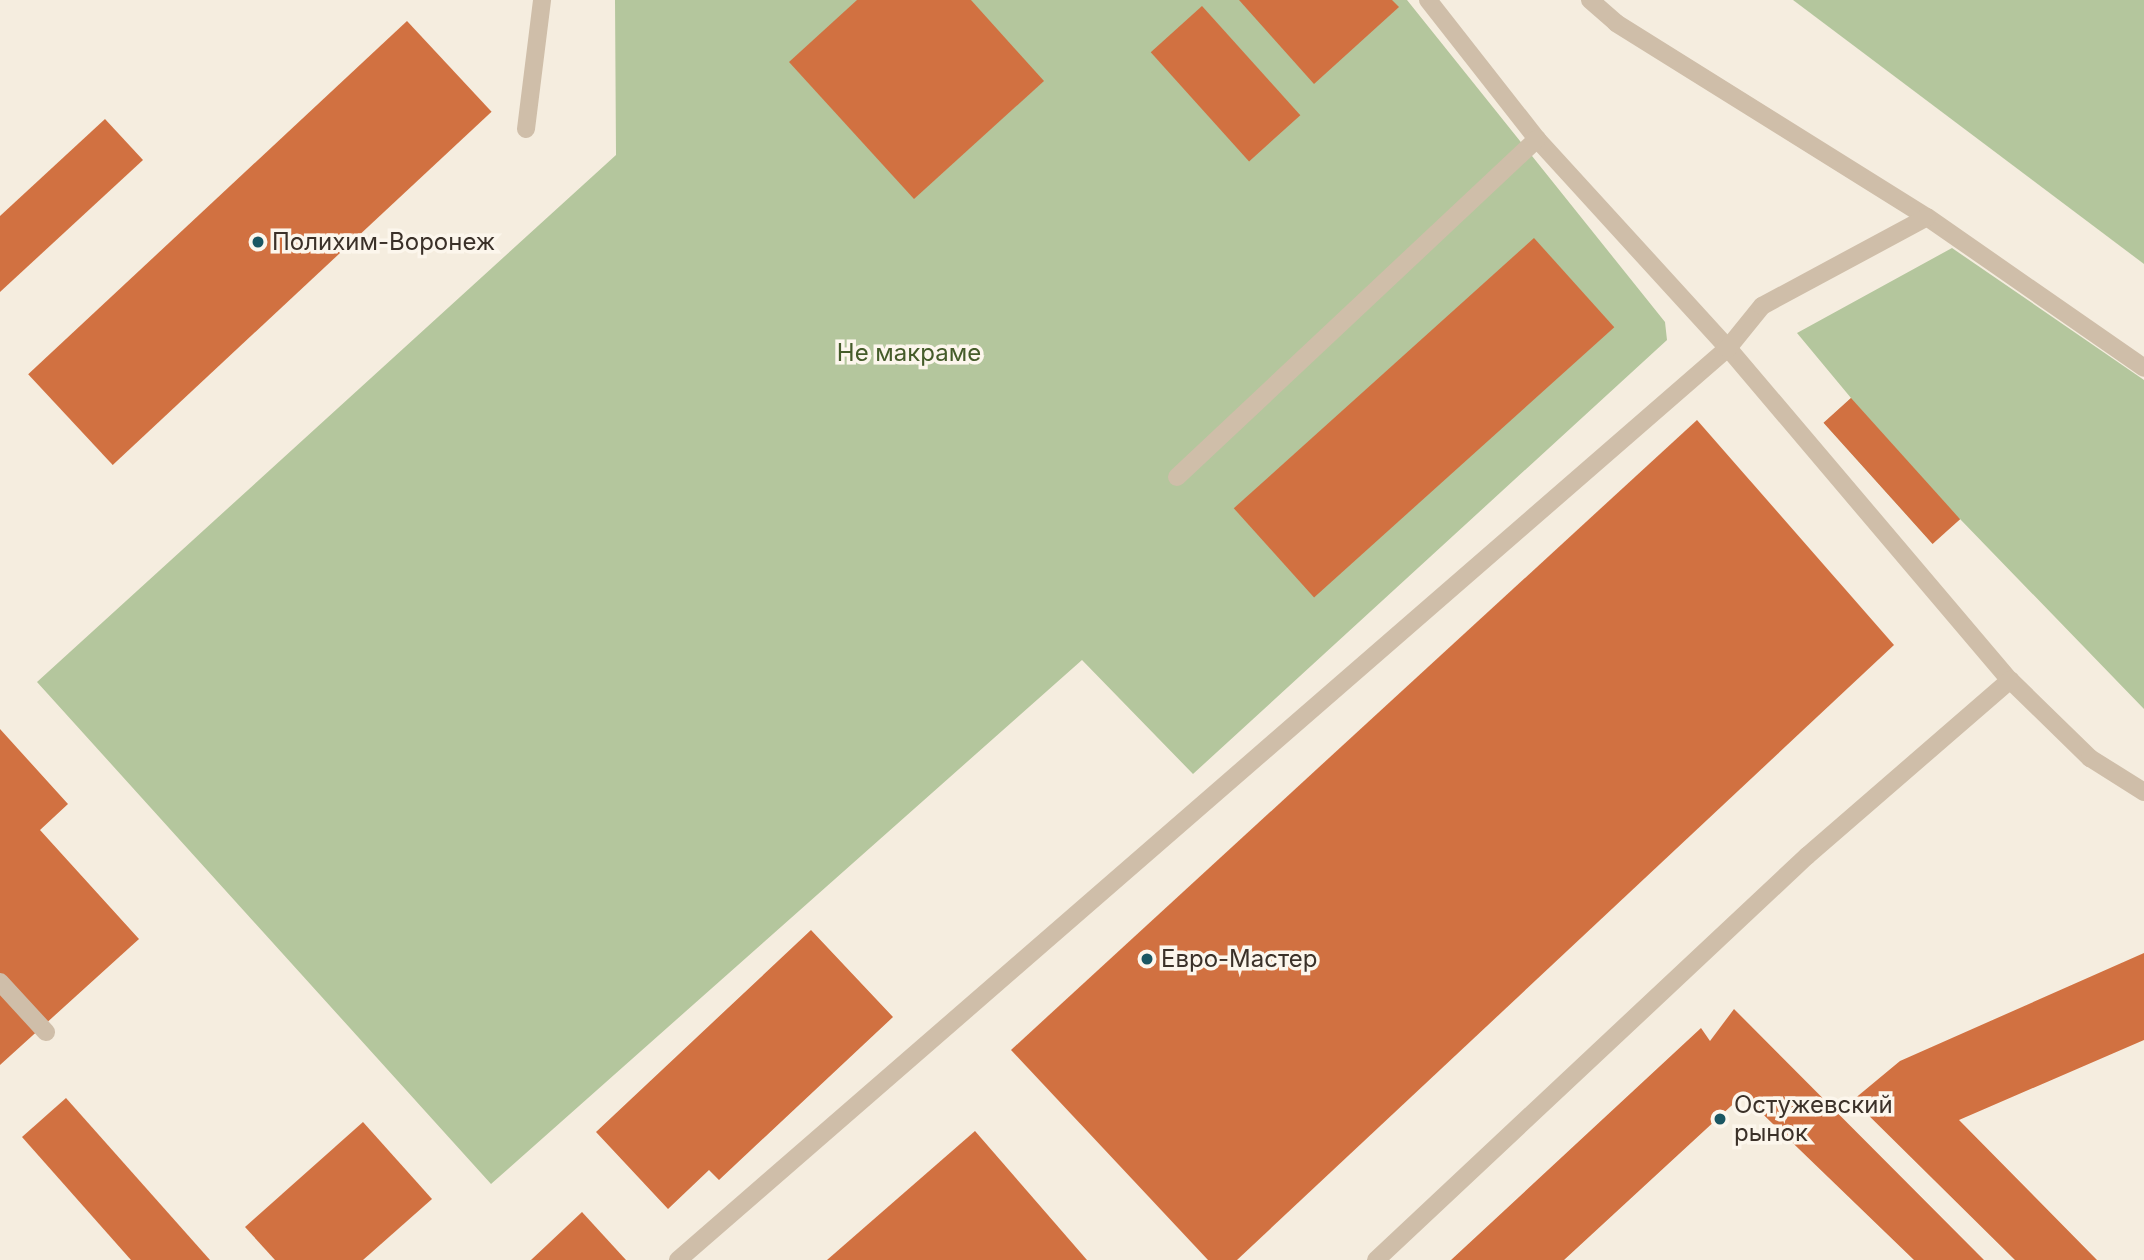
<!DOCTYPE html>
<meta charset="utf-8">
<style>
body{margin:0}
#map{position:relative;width:2144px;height:1260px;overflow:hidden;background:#f5eddf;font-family:Inter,sans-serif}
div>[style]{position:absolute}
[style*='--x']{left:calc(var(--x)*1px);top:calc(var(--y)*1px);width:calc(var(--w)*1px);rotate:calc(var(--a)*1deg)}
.green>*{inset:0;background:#b4c69d}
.building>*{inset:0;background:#d17141;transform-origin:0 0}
.minor>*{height:18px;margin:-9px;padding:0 9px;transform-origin:9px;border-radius:9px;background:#cfbea9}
.dots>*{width:19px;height:19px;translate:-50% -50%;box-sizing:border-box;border:4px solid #fcf6ec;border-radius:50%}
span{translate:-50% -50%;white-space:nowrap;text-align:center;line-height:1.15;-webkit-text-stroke:7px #fcf6ec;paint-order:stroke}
.poi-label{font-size:24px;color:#3b3129}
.left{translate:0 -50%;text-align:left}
.park-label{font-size:24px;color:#455c2a}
</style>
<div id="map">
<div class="green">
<div style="clip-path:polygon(615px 0,1407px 0,1665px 322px,1667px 340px,1193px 774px,1082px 660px,491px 1184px,37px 682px,616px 155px)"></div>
<div style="clip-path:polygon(1793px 0,2144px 0,2144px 264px)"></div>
<div style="clip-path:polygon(1952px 248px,2144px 380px,2144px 709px,1960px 519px,1932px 543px,1824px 423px,1851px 398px,1797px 333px)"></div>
</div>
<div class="building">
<div style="clip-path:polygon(857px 0,971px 0,1044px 81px,914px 199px,789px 62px)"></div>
<div style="clip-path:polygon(1239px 0,1392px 0,1399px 7px,1314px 84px)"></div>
<div style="left:1202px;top:6px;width:147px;height:69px;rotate:48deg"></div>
<div style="left:407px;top:21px;width:124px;height:518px;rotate:47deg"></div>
<div style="clip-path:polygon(105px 119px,143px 160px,0 292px,0 216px)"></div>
<div style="left:1534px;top:238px;width:120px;height:404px;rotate:48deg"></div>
<div style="left:1851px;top:398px;width:163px;height:37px;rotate:48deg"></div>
<div style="clip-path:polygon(1697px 420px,1894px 645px,1237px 1260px,1208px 1260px,1011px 1050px)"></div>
<div style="clip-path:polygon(0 729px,68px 804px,40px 830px,139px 939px,0 1065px)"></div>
<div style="clip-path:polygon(811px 930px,893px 1017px,719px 1180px,709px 1170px,668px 1209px,596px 1132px)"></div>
<div style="clip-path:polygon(2144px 953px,2144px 1040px,1959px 1120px,2097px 1260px,2015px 1260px,1853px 1100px,1900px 1061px)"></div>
<div style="clip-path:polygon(1734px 1009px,1984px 1260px,1914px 1260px,1743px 1095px,1564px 1260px,1451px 1260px,1701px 1028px,1710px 1041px)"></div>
<div style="clip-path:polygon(66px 1098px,210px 1260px,131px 1260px,22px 1137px)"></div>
<div style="clip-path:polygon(363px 1122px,432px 1199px,363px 1260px,275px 1260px,245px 1227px)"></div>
<div style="clip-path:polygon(975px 1131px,1087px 1260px,827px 1260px)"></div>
<div style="clip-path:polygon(582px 1212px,626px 1260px,531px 1260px)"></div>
</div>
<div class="minor">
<div style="--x:1428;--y:0;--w:177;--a:51.9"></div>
<div style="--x:1537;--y:139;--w:283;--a:47.6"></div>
<div style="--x:1728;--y:348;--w:436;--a:49.7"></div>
<div style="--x:2010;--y:680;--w:112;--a:44.3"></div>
<div style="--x:2090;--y:758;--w:64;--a:32.2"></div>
<div style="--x:1590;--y:0;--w:35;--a:41"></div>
<div style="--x:1616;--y:23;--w:367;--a:32"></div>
<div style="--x:1927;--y:217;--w:264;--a:34.8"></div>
<div style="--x:526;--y:129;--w:130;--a:-82.9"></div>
<div style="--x:1177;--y:477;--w:494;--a:-43.2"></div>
<div style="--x:0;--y:982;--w:68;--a:47.4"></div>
<div style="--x:678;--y:1260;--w:1391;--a:-40.98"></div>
<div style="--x:1728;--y:348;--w:54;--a:-51"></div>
<div style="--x:1762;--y:306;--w:187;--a:-28.3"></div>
<div style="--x:1376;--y:1260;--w:591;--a:-43.15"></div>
<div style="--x:1807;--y:856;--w:269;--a:-40.9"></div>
</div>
<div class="dots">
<div style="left:258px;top:242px;background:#1a5662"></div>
<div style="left:1147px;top:959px;background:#1a5662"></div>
<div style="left:1720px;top:1119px;background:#1a5662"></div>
</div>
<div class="poi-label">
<span class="left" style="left:272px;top:242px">Полихим-Воронеж</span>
<span class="left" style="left:1161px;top:959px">Евро-Мастер</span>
<span class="left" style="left:1734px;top:1119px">Остужевский<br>рынок</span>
</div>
<div class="park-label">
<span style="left:909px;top:353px">Не макраме</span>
</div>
</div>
